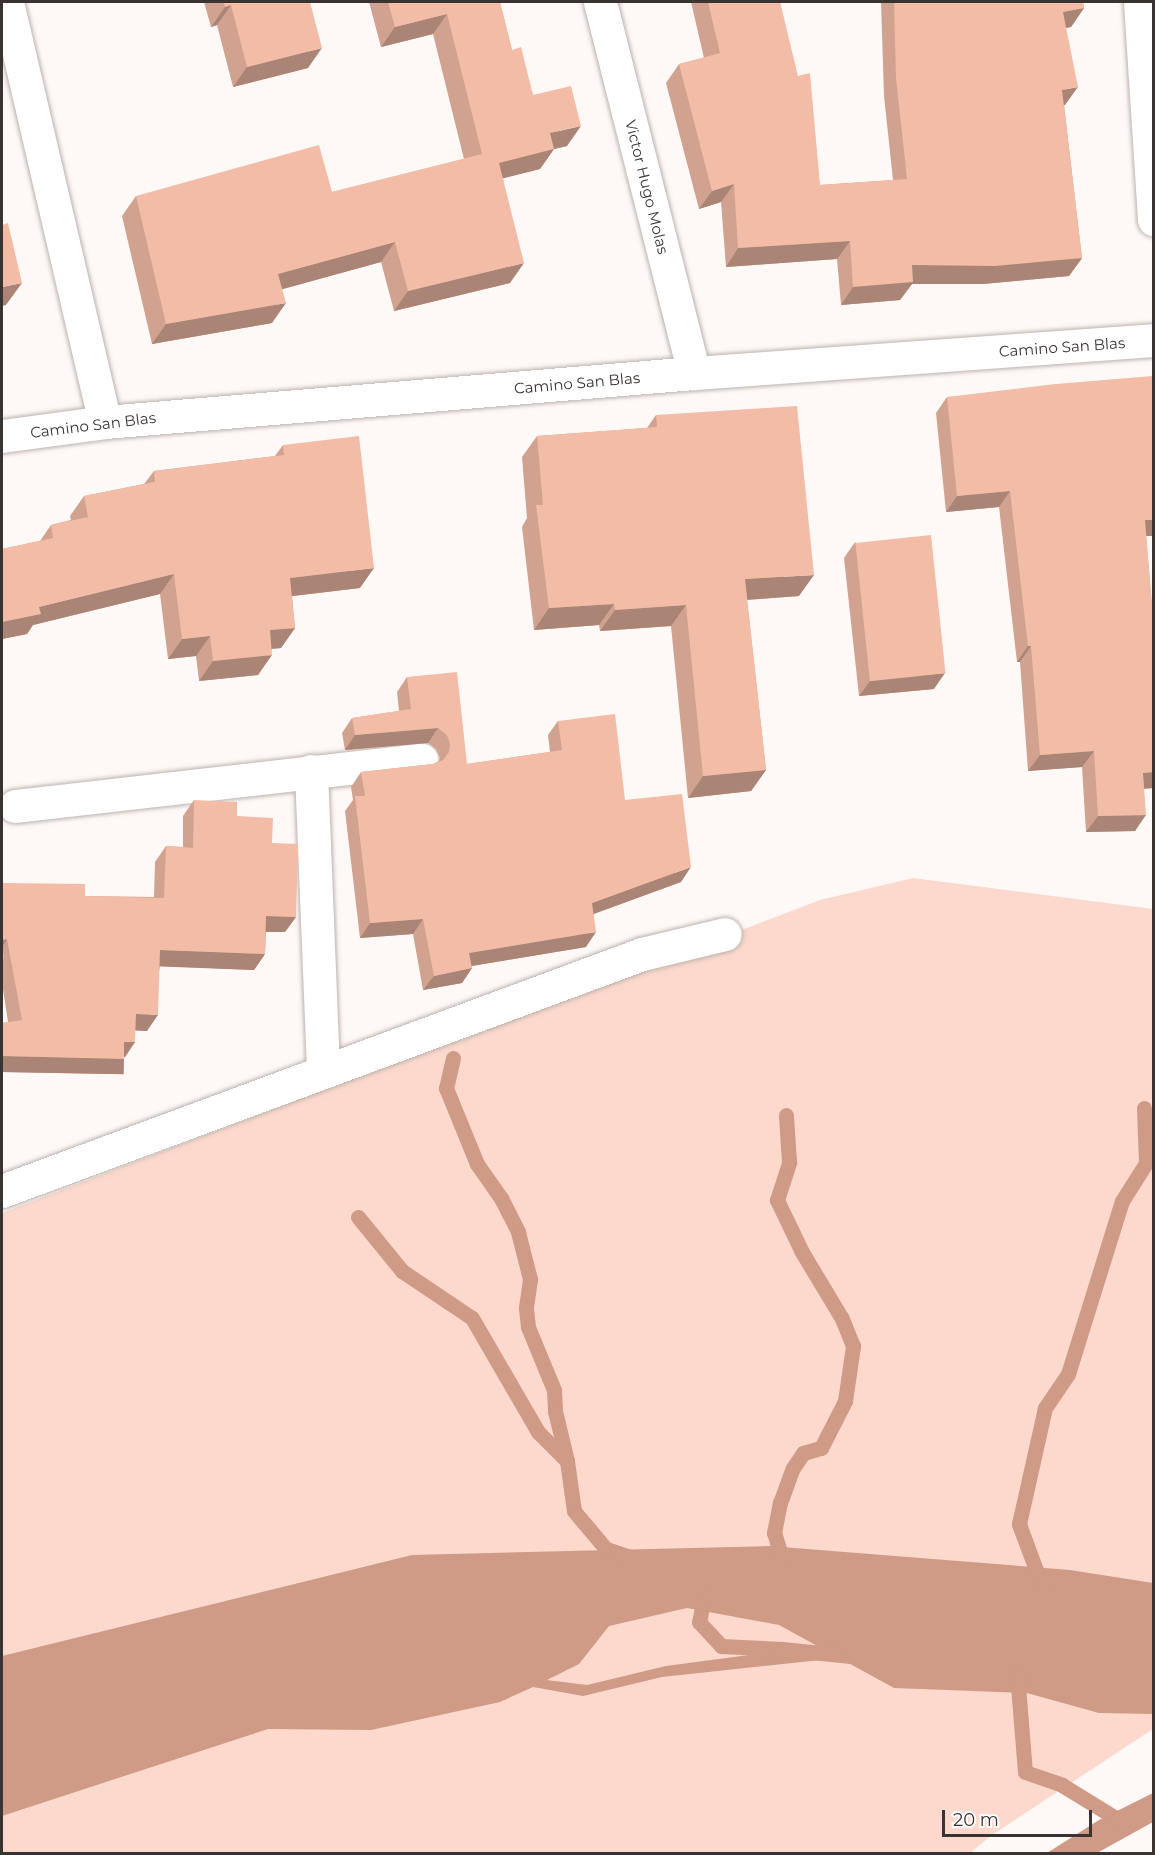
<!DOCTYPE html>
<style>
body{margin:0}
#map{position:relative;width:1155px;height:1855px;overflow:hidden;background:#fef9f7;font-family:Montserrat,sans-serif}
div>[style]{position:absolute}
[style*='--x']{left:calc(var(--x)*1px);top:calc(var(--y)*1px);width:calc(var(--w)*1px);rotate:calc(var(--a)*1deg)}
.green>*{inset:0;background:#fcd9cc}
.water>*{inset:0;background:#cf9a86}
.stream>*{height:15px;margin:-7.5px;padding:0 7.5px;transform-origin:7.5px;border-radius:7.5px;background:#cf9a86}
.roads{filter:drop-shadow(0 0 2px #bdb2ae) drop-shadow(0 0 2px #bdb2ae)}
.minor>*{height:33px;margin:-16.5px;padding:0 16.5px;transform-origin:16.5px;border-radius:16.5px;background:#fff}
.wall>*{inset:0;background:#d1a290}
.shaded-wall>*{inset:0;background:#aa8475;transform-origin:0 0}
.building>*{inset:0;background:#f3bca7;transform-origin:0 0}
span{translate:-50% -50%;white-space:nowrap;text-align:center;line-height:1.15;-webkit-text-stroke:4.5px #fff;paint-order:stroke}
.street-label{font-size:15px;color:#393432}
.frame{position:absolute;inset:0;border:3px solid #393432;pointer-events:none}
.scale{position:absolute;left:942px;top:1810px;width:150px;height:27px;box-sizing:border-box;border:3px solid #393432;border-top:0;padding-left:8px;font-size:18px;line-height:21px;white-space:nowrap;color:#393432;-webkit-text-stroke:4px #fff;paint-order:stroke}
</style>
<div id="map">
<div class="green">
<div style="clip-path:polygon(913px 878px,1153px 909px,1153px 1729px,992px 1835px,970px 1853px,2px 1854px,2px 1213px,820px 900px)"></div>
</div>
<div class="water">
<div style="clip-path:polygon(769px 1546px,1070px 1570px,1153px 1583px,1153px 1714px,1099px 1713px,1027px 1693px,894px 1688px,779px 1625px,687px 1608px,609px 1626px,579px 1664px,547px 1680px,587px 1685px,666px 1666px,809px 1647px,830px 1659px,662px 1677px,583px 1696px,533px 1687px,500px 1702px,371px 1730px,268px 1729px,2px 1816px,2px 1656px,412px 1555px)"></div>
<div style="clip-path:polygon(1153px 1793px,1153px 1822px,1097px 1853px,1047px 1853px,1099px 1820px)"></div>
</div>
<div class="stream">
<div style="--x:453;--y:1058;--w:31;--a:103"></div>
<div style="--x:446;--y:1088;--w:82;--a:67.8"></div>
<div style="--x:477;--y:1164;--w:42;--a:54.8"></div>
<div style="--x:501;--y:1198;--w:38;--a:63"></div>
<div style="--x:518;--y:1232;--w:49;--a:75.7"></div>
<div style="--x:530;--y:1279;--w:29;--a:98"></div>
<div style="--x:526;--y:1308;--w:19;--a:84"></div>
<div style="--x:528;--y:1327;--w:68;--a:67.6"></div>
<div style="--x:554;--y:1390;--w:21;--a:87"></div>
<div style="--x:555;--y:1411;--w:51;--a:76.5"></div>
<div style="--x:358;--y:1217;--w:70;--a:50.8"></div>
<div style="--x:402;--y:1271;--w:84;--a:33.9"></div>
<div style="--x:472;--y:1318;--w:132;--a:59.9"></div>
<div style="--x:538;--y:1432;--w:41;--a:45"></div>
<div style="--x:567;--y:1461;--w:50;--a:82"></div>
<div style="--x:574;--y:1511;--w:50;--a:49.9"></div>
<div style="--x:606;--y:1549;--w:26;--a:18"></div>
<div style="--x:784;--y:1565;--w:34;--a:-107"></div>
<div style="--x:774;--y:1533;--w:31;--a:-79"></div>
<div style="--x:780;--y:1503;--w:37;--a:-70"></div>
<div style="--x:793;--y:1468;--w:18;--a:-56"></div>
<div style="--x:803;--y:1453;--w:19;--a:-16"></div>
<div style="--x:821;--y:1448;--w:53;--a:-62.9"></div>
<div style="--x:845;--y:1401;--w:56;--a:-81.7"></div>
<div style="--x:853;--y:1346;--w:31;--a:-112"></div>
<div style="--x:841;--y:1317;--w:76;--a:-121"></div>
<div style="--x:802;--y:1252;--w:58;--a:-115.7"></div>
<div style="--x:777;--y:1200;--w:40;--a:-72"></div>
<div style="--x:789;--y:1162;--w:47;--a:-93.7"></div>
<div style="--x:1042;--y:1586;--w:66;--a:-110.4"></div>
<div style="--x:1019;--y:1524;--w:119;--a:-77.4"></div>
<div style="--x:1045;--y:1408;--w:41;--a:-55.9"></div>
<div style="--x:1068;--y:1374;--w:181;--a:-72.7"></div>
<div style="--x:1122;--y:1201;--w:45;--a:-57.7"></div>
<div style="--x:1146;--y:1163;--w:55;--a:-92.1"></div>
<div style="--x:705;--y:1592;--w:31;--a:101"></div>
<div style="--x:699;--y:1622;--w:33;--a:47"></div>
<div style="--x:721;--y:1646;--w:61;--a:2.8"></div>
<div style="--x:782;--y:1649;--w:69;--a:5.8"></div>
<div style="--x:1017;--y:1673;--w:99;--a:85.4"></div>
<div style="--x:1025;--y:1772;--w:39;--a:19"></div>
<div style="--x:1062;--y:1785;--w:67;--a:31.6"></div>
</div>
<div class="roads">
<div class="minor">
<div style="--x:7;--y:2;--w:431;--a:76.9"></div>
<div style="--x:600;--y:2;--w:383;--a:75.8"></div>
<div style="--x:1140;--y:2;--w:218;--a:86.3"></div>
<div style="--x:2;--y:436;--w:104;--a:-7.7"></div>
<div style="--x:105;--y:422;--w:591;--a:-4.76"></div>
<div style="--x:694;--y:373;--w:461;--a:-4.1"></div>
<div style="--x:311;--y:771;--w:301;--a:87.7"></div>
<div style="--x:15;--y:806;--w:409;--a:-6.5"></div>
<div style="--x:2;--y:1191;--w:682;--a:-20.32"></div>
<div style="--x:642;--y:954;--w:85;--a:-13.5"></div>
</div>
</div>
<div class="wall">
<div style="clip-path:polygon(204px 2px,310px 2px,308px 68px,233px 87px,217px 25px,211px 27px)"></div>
<div style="clip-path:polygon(369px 2px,500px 2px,512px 50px,533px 95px,567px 146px,554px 149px,540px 169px,503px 178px,510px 283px,394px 311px,381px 262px,282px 289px,272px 323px,152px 344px,122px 216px,136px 196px,332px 192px,464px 159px,433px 34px,381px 47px)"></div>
<div style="clip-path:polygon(691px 2px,780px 2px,820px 185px,893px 180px,884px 96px,881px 2px,1083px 2px,1084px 8px,1071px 27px,1066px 28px,1065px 105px,1064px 105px,1082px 258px,1069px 276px,983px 284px,912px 284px,900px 300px,841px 305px,837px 259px,726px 267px,721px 202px,699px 209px,666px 83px,679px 64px,704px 58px)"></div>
<div style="clip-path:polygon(1154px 388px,1154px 536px,1146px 536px,1154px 630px,1154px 788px,1144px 789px,1135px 831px,1086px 832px,1082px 767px,1028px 771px,1020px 662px,1017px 662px,999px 507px,946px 512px,936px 413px,947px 397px)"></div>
<div style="clip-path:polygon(656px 415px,799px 596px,747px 600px,766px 770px,751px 791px,688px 798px,671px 626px,600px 631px,599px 625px,534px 630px,522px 527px,527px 518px,522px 457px,537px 436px,647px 428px)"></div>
<div style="clip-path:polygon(283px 445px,360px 588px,292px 596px,295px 628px,281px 648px,272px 649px,258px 675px,199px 681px,196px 656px,168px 659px,160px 594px,33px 625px,27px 634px,2px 639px,2px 549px,40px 541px,51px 525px,71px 520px,70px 516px,84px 496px,144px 484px,154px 471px,275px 456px)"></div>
<div style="clip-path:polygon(855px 542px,934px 689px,859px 696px,844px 558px)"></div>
<div style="clip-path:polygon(407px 677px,467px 764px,550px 752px,548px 735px,558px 721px,625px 800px,681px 882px,594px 914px,586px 947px,472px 966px,472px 968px,462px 983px,423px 990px,413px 934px,360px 938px,345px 811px,353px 800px,351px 787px,361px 772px,433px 764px,439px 761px,440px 758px,436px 749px,428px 743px,345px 750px,342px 733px,352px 718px,399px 711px,397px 692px)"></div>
<div style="clip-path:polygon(194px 800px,237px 816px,272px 843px,296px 917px,285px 932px,266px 932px,265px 954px,254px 970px,160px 966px,147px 1031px,135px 1030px,135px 1042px,113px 1074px,2px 1072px,2px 1023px,8px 1022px,2px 983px,2px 883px,85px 896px,154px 897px,155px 862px,166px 846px,183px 847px,183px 816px)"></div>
</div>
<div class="shaded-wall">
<div style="clip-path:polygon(231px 5px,217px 25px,211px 27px,225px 7px)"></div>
<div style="clip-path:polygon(1084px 8px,1071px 27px,1050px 30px,1063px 12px)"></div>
<div style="clip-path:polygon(447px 14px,433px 34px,381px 47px,395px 27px)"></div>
<div style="clip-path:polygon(322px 48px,308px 68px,233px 87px,247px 67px)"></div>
<div style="clip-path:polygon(1078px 87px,1065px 105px,1049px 108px,1062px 90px)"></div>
<div style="clip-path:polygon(581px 126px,567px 146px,554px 149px,540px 169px,485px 183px,499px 163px,550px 133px)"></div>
<div style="clip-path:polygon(734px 184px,721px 202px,699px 209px,712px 191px)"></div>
<div style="clip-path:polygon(850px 241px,837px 259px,726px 267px,738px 248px)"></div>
<div style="clip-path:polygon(395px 242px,381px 262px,265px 294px,278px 274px)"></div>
<div style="clip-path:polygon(1082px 258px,1069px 276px,983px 284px,912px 284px,900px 300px,841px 305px,853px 287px,912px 265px)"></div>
<div style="clip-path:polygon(524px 263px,510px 283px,394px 311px,408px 291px)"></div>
<div style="clip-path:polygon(22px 283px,6px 305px,2px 306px,2px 287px)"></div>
<div style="clip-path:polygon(286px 303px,272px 323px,152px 344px,166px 324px)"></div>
<div style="clip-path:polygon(1010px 491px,999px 507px,946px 512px,957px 496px)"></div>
<div style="clip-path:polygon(1145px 520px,1154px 520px,1154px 536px,1134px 536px)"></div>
<div style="clip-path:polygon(374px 568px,360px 588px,276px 598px,290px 578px)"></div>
<div style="clip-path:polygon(174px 574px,160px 594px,33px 625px,27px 634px,2px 639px,2px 622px,39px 607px)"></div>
<div style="clip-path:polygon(814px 575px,799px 596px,730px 601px,745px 579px)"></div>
<div style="clip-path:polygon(614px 604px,599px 625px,534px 630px,549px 608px)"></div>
<div style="clip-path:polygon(686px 605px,671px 626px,600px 631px,615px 610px)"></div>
<div style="clip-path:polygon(295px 628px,281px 648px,256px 650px,270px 630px)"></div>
<div style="clip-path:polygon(210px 636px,196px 656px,168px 659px,182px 639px)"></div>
<div style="clip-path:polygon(1028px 646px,1031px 646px,1020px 662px,1017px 662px)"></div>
<div style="clip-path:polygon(272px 655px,258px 675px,199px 681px,213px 661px)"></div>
<div style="clip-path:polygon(945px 673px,934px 689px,859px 696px,871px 680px)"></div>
<div style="clip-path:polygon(438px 728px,428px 743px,345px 750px,355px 735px)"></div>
<div style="clip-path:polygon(1094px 751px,1082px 767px,1028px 771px,1040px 755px)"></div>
<div style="clip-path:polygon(766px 770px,751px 791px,688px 798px,703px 776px)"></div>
<div style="clip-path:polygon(1154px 772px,1154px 788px,1132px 789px,1143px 773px)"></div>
<div style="clip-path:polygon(1146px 815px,1135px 831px,1086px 832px,1098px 816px)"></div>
<div style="clip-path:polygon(691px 867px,681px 882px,582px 918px,592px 903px)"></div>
<div style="clip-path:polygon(266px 916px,296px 917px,285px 932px,255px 932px)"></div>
<div style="clip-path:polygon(423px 919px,413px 934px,360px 938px,370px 923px)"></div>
<div style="clip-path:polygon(596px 932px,586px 947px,459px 968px,469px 953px)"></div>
<div style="clip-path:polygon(7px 939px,2px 947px,2px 940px)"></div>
<div style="clip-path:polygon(160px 950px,265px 954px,254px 970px,149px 966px)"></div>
<div style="clip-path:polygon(472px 968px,462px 983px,423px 990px,434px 976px)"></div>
<div style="clip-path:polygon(136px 1014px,158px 1015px,147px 1031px,125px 1030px)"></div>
<div style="clip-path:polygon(124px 1042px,135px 1042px,125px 1057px,113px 1057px)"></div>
<div style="left:2px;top:1056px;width:122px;height:16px;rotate:1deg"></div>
</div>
<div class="building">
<div style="clip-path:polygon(223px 2px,310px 2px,322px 48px,247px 67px,231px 5px,225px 7px)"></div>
<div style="clip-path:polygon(388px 2px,500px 2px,512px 50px,521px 47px,533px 95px,571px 86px,581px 126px,550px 133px,554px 149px,499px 163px,524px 263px,408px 291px,395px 242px,278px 274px,286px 303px,166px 324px,136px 196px,319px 145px,332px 192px,482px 154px,447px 14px,395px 27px)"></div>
<div style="clip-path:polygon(708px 2px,780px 2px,798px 76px,810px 73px,820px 185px,907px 179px,896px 78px,894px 2px,1083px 2px,1084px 8px,1063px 12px,1078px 87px,1062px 90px,1082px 258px,995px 266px,912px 265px,913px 282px,853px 287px,850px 241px,738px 248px,734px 184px,712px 191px,679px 64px,720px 53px)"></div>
<div style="clip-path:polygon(8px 223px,22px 283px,2px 287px,2px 225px)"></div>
<div style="clip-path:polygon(1153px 376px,1154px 520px,1145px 520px,1154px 630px,1154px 772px,1143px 773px,1146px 815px,1098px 816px,1094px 751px,1040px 755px,1031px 646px,1028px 646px,1010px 491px,957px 496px,947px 397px,1056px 384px)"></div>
<div style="clip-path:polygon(797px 406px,814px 575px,745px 579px,766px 770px,703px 776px,686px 605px,615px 610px,614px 604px,549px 608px,536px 505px,543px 505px,537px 436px,657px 427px,656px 415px)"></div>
<div style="clip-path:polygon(359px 436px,374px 568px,290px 578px,295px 628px,270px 630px,272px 655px,213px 661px,210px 636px,182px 639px,174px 574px,39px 607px,41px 614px,2px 622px,2px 549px,53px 538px,51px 525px,88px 517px,84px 496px,155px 482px,154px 471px,284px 455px,283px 445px)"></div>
<div style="left:931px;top:535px;width:139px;height:76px;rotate:84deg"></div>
<div style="clip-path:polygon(457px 672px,467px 764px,562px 750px,558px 721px,615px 714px,625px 800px,682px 794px,691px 867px,592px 903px,596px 932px,469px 953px,472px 968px,434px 976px,423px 919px,370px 923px,355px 796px,365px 796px,361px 772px,433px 764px,443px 760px,449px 752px,450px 744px,447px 735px,438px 728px,355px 735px,352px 718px,411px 709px,407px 677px)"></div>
<div style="clip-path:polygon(194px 800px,237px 802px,237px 816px,273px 818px,272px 843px,298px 844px,296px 917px,266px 916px,265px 954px,160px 950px,158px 1015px,136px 1014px,135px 1042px,124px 1042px,124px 1059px,2px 1056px,2px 1023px,22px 1020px,7px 939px,2px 940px,2px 883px,85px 884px,85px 896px,164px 898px,166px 846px,193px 848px)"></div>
<div style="clip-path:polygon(2px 943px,4px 959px,2px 959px)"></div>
</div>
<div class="street-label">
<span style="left:647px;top:187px;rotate:76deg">Victor Hugo Molas</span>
<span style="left:1062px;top:347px;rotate:-4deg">Camino San Blas</span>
<span style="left:577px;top:383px;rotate:-5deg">Camino San Blas</span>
<span style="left:93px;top:425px;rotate:-7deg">Camino San Blas</span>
</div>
<div class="frame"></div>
<div class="scale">20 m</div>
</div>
